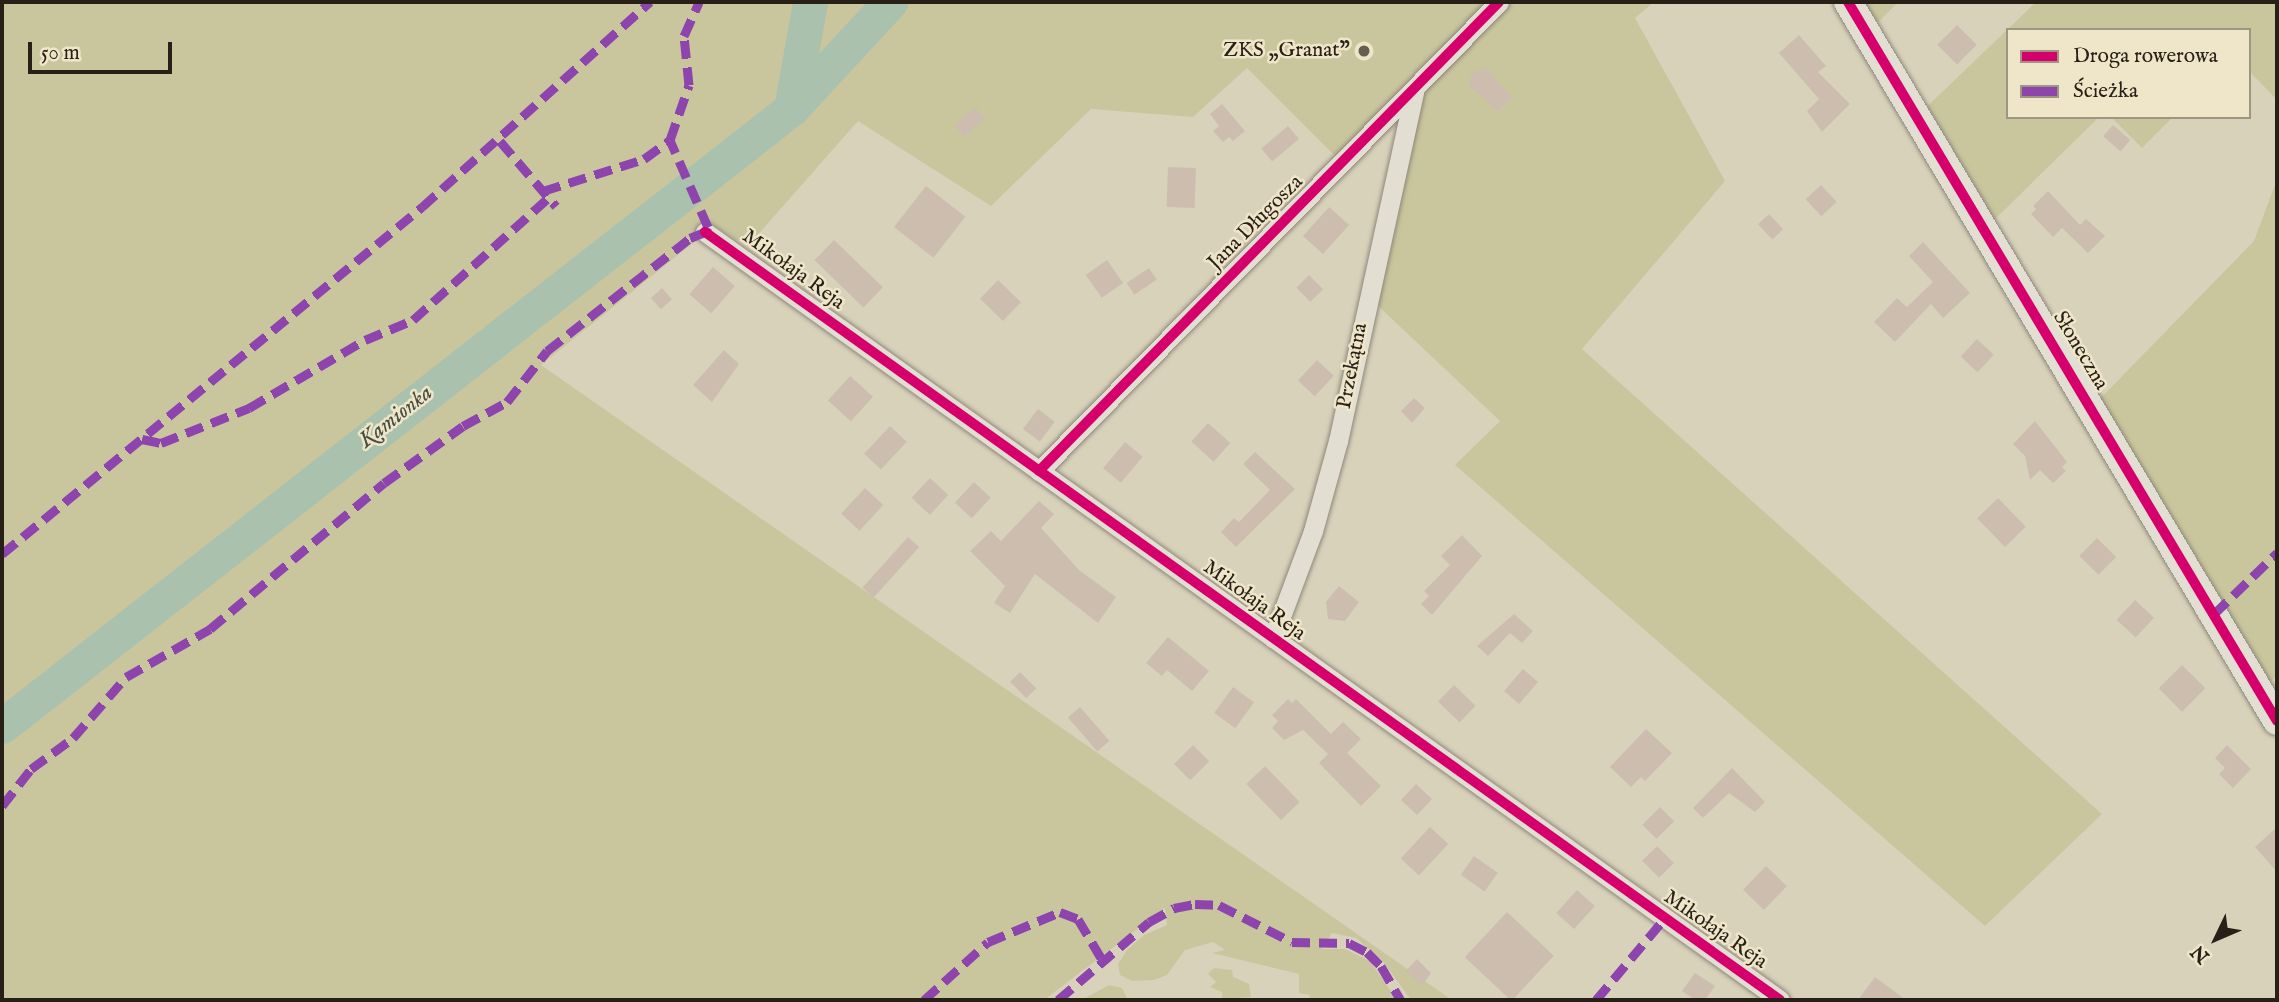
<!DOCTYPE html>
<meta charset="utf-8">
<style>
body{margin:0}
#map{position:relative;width:2279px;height:1002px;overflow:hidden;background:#d9d2bb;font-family:"IM FELL English",serif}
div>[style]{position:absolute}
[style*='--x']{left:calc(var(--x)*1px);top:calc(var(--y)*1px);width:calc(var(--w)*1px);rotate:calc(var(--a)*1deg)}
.green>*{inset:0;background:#c9c69e}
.river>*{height:35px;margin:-17.5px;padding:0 17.5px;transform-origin:17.5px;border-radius:17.5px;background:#aac1ae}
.building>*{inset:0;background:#cdbdaf;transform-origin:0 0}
.roads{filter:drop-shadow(0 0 2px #8d887a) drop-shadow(0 0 2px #8d887a)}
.street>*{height:19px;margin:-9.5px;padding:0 9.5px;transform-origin:9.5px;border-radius:9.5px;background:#e2ded2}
.secondary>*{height:28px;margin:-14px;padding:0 14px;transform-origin:14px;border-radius:14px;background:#e2ded2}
.quiet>*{height:9px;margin-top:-4.5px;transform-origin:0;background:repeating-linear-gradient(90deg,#8e44ad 0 18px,transparent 0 27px)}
.cycleway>*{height:10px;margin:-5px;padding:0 5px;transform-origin:5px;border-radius:5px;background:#d6006c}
.dots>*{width:19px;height:19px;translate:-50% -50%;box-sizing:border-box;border:4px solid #efe6ca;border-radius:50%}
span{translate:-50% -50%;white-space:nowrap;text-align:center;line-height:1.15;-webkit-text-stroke:5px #efe6ca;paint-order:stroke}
.poi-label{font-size:21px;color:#281f16}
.right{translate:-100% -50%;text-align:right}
.street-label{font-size:21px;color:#281f16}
.water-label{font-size:23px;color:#494e42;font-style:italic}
.frame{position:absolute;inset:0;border:4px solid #281f16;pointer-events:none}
.legend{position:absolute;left:2006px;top:28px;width:245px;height:91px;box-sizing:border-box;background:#efe6ca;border:2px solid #9f9682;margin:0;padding:9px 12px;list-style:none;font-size:21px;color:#281f16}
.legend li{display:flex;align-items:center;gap:14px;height:35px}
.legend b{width:35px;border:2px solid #9f9682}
.north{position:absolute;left:2181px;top:904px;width:70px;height:70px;-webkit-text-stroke:5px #efe6ca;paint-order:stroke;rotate:226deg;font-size:19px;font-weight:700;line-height:28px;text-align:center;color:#281f16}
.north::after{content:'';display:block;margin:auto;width:24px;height:32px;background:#281f16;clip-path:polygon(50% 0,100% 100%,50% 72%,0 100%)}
.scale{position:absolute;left:28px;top:42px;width:144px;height:32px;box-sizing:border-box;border:4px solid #281f16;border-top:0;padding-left:9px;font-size:21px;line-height:24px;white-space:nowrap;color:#281f16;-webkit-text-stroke:5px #efe6ca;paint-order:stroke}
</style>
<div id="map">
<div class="green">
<div style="clip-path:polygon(2px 2px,1491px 2px,1340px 161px,1247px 68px,1193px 117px,1091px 109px,991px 206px,858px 121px,755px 238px,736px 240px,714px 226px,541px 365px,1452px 1000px,1411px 1000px,1383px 961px,1356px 938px,1332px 933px,1322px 949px,1345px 949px,1370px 961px,1397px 1000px,1309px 1000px,1310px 995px,1299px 993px,1299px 974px,1212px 953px,1225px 950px,1213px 942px,1185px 950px,1167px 975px,1154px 980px,1132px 981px,1120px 975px,1118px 964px,1127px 950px,1144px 935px,1167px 925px,1165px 908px,1044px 1000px,2px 1000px)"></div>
<div style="clip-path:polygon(1506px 2px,1654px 2px,1635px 18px,1725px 181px,1582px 349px,2102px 814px,1985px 926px,1455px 465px,1500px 421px,1373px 301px,1422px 94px)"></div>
<div style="clip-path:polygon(1846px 2px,1898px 2px,1866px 35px)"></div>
<div style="clip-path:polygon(2036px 2px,2277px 2px,2277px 100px,2249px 71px,2249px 30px,2008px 30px,2008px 117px,2099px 117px,1983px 231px,1915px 118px)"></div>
<div style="clip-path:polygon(2111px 117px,2173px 117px,2142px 148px)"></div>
<div style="clip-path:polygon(2277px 179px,2277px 675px,2259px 694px,2090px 409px,2254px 241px)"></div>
<div style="clip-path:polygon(1214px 968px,1232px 970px,1233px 977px,1249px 984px,1251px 997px,1222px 999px,1222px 992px,1210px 987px,1216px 982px,1208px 974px)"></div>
<div style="clip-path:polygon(1109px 985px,1122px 988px,1128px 1000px,1082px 1000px)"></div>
</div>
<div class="river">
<div style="--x:791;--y:109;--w:146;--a:-47.2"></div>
<div style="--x:2;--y:726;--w:1002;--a:-38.03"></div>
<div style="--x:791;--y:109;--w:109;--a:-79.9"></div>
</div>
<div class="building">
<div style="left:1957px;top:25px;width:28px;height:28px;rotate:45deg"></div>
<div style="clip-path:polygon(1799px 35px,1826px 66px,1818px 72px,1850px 104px,1822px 132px,1807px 111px,1819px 99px,1779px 53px)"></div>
<div style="clip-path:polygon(1485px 67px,1512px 97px,1498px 111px,1468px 85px,1472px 73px)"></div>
<div style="clip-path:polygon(1222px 104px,1245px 131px,1233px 141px,1229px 137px,1223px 142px,1213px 131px,1219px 126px,1210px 114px)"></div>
<div style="left:975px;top:107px;width:15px;height:28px;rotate:48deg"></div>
<div style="left:2113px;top:125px;width:23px;height:15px;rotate:41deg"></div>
<div style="left:1288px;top:126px;width:17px;height:35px;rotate:50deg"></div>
<div style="left:1168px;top:167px;width:28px;height:40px;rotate:2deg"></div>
<div style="left:1821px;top:185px;width:23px;height:21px;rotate:47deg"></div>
<div style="left:926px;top:186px;width:50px;height:52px;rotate:38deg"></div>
<div style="clip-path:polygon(2048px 191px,2080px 225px,2086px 219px,2105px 236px,2088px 253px,2062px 228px,2053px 237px,2031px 214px,2036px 209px,2033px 206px)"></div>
<div style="left:1329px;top:207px;width:27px;height:39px;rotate:42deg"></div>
<div style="left:1769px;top:214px;width:21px;height:15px;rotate:47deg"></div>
<div style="left:834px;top:240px;width:68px;height:28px;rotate:44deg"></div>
<div style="clip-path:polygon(1923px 242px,1970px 293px,1943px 318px,1931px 304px,1895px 342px,1874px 322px,1897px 298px,1907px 307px,1933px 282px,1909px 256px)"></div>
<div style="left:1107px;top:260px;width:28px;height:26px;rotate:55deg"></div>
<div style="left:713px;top:267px;width:29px;height:36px;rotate:41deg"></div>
<div style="left:1149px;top:268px;width:14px;height:27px;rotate:56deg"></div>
<div style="left:1309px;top:275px;width:20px;height:18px;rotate:45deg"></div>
<div style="left:998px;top:280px;width:32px;height:26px;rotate:44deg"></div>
<div style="left:662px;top:288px;width:15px;height:15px;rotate:48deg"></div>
<div style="left:1977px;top:339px;width:23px;height:24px;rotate:43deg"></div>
<div style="clip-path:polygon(724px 350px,739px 364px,712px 402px,693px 385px)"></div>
<div style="left:1317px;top:360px;width:23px;height:28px;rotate:43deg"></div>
<div style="left:850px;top:376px;width:31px;height:33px;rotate:42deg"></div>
<div style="clip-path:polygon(1414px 398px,1425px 408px,1412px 423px,1401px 411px)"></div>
<div style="left:1038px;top:409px;width:21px;height:25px;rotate:37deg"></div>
<div style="clip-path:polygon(2035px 421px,2067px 462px,2062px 467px,2066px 471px,2053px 483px,2040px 470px,2030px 480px,2025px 456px,2013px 444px)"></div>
<div style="left:1208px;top:423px;width:30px;height:25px;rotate:42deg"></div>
<div style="left:890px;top:426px;width:23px;height:38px;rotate:43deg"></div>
<div style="left:1125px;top:442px;width:23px;height:34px;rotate:40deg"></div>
<div style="clip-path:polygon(1255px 452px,1295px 489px,1236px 547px,1221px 532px,1234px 518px,1239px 522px,1270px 490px,1243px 464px)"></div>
<div style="left:930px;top:478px;width:25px;height:27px;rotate:43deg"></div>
<div style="left:974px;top:482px;width:23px;height:28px;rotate:43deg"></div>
<div style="left:865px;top:488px;width:25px;height:35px;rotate:43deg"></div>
<div style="left:1998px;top:498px;width:40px;height:29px;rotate:46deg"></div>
<div style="clip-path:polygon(1039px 501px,1054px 514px,1041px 528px,1079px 570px,1116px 597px,1098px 623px,1035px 574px,1010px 613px,994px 603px,1005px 586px,970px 551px,991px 531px,1001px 541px)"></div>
<div style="clip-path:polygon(1462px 535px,1482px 556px,1432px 615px,1421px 604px,1429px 596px,1424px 591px,1450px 565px,1441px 556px)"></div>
<div style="left:908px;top:537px;width:15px;height:68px;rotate:42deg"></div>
<div style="left:2097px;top:538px;width:27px;height:25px;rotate:45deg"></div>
<div style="clip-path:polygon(1339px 586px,1359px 602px,1345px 621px,1328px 619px,1326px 602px)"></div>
<div style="left:2135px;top:600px;width:26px;height:27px;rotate:43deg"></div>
<div style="clip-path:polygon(1514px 614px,1533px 631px,1522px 643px,1510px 633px,1488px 656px,1477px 646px)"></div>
<div style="clip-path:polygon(1168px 637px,1209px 671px,1192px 691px,1167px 670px,1162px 676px,1146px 663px)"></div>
<div style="left:2182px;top:665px;width:33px;height:33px;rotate:45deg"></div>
<div style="left:1523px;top:669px;width:20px;height:29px;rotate:41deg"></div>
<div style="left:1020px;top:672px;width:23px;height:14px;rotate:45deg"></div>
<div style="left:1454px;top:685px;width:30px;height:23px;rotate:44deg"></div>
<div style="left:1233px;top:687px;width:26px;height:32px;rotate:36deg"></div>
<div style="clip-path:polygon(1288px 699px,1292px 703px,1296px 699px,1331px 734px,1343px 722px,1361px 739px,1347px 753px,1381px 786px,1361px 806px,1319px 763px,1328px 754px,1303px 730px,1284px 740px,1272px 728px,1278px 721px,1272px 715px)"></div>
<div style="left:1080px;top:707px;width:45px;height:16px;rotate:49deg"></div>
<div style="clip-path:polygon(1646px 729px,1672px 753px,1645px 781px,1641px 777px,1631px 787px,1610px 767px)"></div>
<div style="left:1193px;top:745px;width:23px;height:27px;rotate:45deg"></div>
<div style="clip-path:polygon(2227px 745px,2251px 769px,2233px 788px,2219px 774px,2225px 768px,2215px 758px)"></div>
<div style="left:1265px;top:766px;width:50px;height:26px;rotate:46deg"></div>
<div style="clip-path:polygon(1732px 768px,1765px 802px,1755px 812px,1729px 793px,1703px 818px,1693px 808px)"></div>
<div style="left:1416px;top:784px;width:22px;height:22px;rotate:43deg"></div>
<div style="left:1660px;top:807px;width:20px;height:25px;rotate:45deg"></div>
<div style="left:1430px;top:827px;width:25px;height:43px;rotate:43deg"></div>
<div style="clip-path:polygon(2277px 827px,2277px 872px,2255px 847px)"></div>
<div style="left:1657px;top:846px;width:24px;height:21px;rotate:45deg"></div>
<div style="left:1474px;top:856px;width:29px;height:23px;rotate:35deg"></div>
<div style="left:1766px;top:866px;width:29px;height:33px;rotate:44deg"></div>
<div style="left:1577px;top:890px;width:24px;height:31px;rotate:42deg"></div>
<div style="left:1507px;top:912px;width:64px;height:62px;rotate:43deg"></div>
<div style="clip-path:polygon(1417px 959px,1431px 973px,1422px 986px,1406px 971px)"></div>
<div style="clip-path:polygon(1695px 973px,1715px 986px,1705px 1000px,1695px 1000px,1682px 991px)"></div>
<div style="clip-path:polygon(1875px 977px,1906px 1000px,1858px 1000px)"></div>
</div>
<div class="roads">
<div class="street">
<div style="--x:705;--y:232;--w:1321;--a:35.54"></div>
<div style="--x:1039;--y:471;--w:657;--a:-45.56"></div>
<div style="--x:1273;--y:638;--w:114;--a:-69.5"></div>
<div style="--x:1313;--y:531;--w:93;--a:-74.5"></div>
<div style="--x:1338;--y:441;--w:358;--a:-77.7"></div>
</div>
<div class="secondary">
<div style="--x:1848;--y:2;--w:837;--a:59.18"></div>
</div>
</div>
<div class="quiet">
<div style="--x:500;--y:141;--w:86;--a:49.3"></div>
<div style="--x:543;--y:191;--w:106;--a:-17.6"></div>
<div style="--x:644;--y:159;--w:32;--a:-36"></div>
<div style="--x:670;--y:140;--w:58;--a:-70.9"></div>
<div style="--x:689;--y:85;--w:49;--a:-95.8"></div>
<div style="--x:684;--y:36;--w:37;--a:-66"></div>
<div style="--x:142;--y:439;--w:19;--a:12"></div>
<div style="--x:161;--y:443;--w:95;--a:-21.7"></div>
<div style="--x:249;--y:408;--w:134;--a:-30.4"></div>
<div style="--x:365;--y:340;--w:52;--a:-22.6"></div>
<div style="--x:413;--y:320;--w:183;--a:-42.1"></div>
<div style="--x:2;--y:554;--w:545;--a:-39.56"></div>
<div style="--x:422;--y:207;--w:307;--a:-42"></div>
<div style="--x:2214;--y:614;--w:88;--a:-44.1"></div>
<div style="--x:2;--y:806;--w:47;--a:-51.9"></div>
<div style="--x:31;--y:769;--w:52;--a:-36.4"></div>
<div style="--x:73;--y:738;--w:81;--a:-49"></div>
<div style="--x:126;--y:677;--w:97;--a:-29.7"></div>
<div style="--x:210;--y:629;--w:227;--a:-40"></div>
<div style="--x:384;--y:483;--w:97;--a:-35.8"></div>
<div style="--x:463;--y:426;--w:50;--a:-28.6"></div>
<div style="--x:507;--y:402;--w:65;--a:-51.9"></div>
<div style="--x:547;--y:351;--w:182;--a:-38.3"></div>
<div style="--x:690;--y:238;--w:16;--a:-22"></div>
<div style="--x:705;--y:232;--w:6;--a:-59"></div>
<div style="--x:708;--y:227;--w:95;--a:-113.6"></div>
<div style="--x:924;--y:1000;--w:86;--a:-42.2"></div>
<div style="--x:988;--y:942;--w:78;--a:-22.6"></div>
<div style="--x:1060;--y:912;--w:19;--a:21"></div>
<div style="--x:1078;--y:919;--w:49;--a:59.2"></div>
<div style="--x:1058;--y:1000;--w:120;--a:-40.6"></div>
<div style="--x:1149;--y:922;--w:29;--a:-29"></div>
<div style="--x:1174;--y:908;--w:21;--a:-11"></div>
<div style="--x:1195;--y:904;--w:24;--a:2"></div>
<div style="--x:1219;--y:905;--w:82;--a:26.9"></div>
<div style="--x:1292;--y:942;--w:57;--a:1"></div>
<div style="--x:1349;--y:943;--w:20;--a:27"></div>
<div style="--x:1367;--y:952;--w:20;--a:45"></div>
<div style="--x:1381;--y:966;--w:39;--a:60"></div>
<div style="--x:1596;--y:1000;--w:107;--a:-49.9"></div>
</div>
<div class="cycleway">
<div style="--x:1848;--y:2;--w:837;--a:59.18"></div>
<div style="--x:705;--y:232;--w:1321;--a:35.54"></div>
<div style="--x:1039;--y:471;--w:657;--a:-45.56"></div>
</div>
<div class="dots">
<div style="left:1364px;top:51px;background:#665e50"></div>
</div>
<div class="poi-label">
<span class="right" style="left:1350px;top:51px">ZKS „Granat”</span>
</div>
<div class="street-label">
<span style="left:1256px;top:223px;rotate:-45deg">Jana Długosza</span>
<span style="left:793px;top:270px;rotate:36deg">Mikołaja Reja</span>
<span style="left:2080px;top:351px;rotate:59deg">Słoneczna</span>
<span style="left:1353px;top:366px;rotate:-79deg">Przekątna</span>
<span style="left:1254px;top:601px;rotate:36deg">Mikołaja Reja</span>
<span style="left:1715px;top:930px;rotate:35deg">Mikołaja Reja</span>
</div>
<div class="water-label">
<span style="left:396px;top:417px;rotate:-38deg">Kamionka</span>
</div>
<div class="frame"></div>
<ul class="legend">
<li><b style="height:9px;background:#d6006c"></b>Droga rowerowa</li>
<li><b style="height:9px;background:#8e44ad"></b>Ścieżka</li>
</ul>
<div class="north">N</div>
<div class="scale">50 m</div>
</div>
